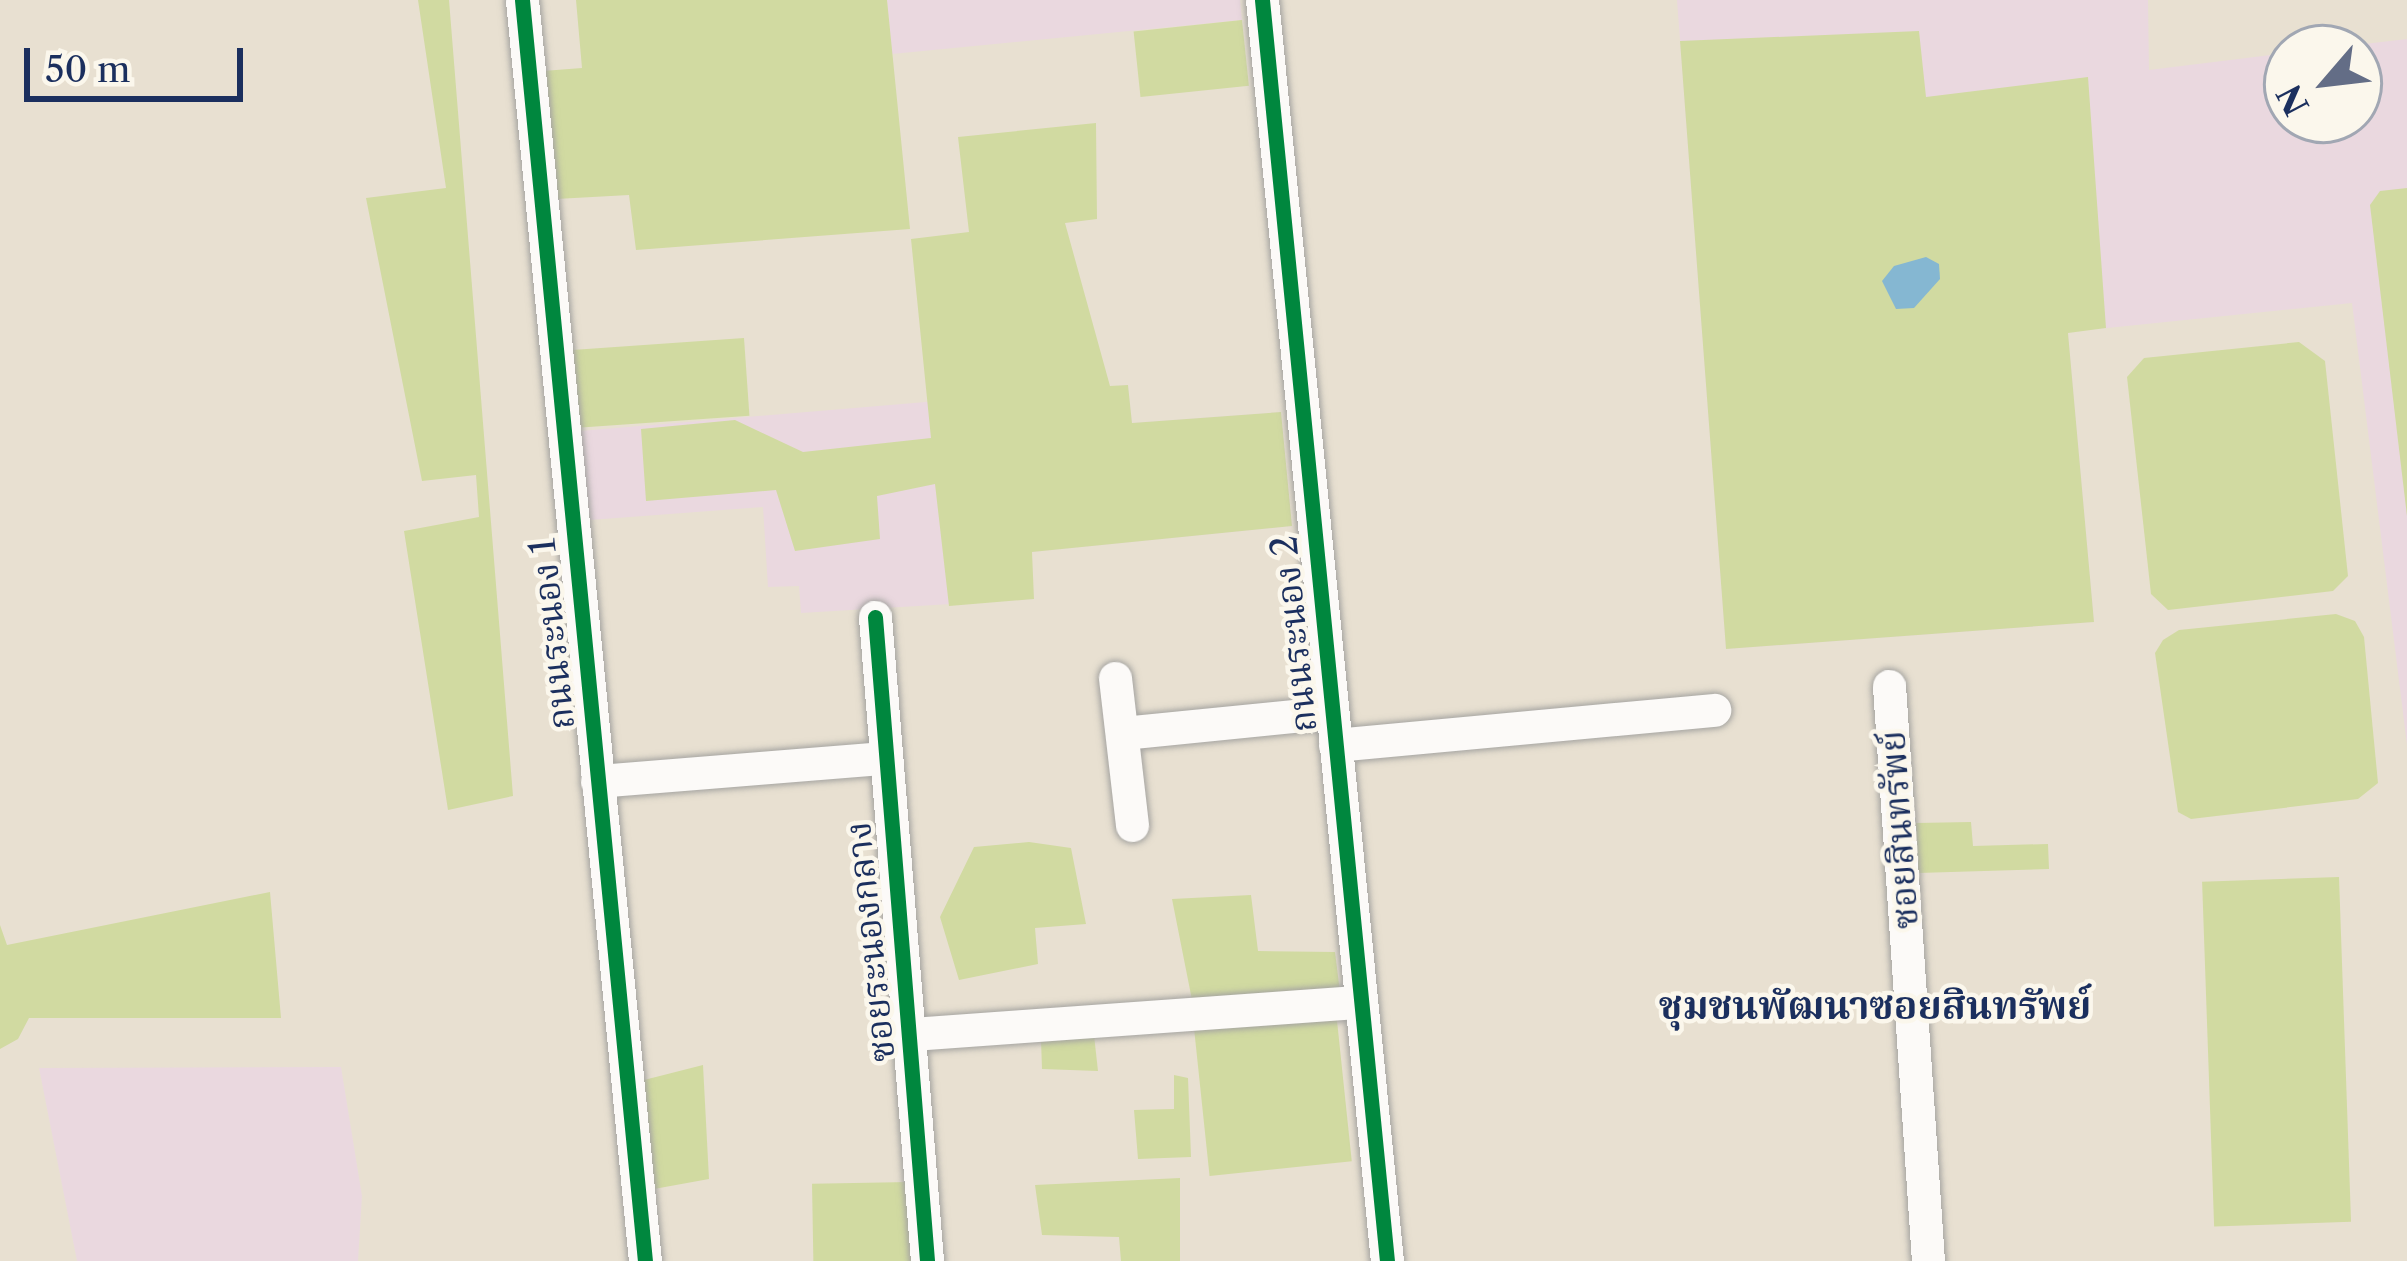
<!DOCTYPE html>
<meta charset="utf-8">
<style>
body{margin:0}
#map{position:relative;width:2407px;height:1261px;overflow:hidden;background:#e8e0d1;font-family:"Libre Caslon Text","Noto Serif Thai",serif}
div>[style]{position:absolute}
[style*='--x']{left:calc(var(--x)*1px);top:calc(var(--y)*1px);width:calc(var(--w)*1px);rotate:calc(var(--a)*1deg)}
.built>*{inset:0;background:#ead8df}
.green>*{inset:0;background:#d1daa1;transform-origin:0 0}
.water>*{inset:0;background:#85b7d2}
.roads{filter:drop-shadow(0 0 3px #a5a4a1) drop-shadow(0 0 3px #a5a4a1)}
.minor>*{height:33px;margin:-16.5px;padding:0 16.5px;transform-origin:16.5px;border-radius:16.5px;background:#fcfaf8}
.cycleway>*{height:15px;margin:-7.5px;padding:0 7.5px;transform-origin:7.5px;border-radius:7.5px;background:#00873e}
span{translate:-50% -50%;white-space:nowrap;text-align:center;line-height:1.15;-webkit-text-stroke:9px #fbf7ec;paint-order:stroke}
.street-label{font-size:36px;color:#1b2f5e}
.neighbourhood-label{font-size:39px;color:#1b2f5e;font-weight:700}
.north{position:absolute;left:2263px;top:24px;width:120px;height:120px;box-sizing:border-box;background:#fbf7ec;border:3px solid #a1a7b3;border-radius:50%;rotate:242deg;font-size:33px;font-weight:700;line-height:48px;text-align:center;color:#1b2f5e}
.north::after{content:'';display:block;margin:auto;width:42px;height:54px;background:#636d86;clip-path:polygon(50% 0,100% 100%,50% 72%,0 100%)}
.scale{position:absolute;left:24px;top:48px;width:219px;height:54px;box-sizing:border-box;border:6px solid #1b2f5e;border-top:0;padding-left:15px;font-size:36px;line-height:42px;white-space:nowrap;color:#1b2f5e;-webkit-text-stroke:9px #fbf7ec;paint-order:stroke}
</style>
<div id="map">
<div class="built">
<div style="clip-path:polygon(887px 0,1240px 0,1242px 20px,892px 54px)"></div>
<div style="clip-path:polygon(1677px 0,2148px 0,2149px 70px,2287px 53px,2287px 120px,2359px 120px,2359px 48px,2330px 48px,2407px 39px,2407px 745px,2352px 303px,2068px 332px,2094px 622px,1726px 649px)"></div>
<div style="clip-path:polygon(1128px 385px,1132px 423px,1281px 412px,1292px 526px,1031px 552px,1034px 599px,801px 613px,799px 586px,768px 587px,763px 507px,590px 520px,580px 431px)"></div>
<div style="clip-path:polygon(341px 1067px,362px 1196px,358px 1261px,77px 1261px,39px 1068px)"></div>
</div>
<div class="green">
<div style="clip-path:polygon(418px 0,449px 0,513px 796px,448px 810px,404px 531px,479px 517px,476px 475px,422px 481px,366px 198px,446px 188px)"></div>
<div style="clip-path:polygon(576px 0,887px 0,910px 229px,636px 250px,629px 195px,556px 199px,543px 71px,582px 68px)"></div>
<div style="left:1242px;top:20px;width:66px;height:109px;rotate:84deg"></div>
<div style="clip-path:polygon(1919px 31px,1926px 97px,2088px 77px,2106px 328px,2068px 333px,2094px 622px,1726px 649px,1680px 41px)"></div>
<div style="clip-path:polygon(1096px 123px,1097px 219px,1065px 223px,1110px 386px,1128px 385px,1132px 423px,1281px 412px,1292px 526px,1032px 552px,1034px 599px,949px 606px,935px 484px,877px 496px,880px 539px,795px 551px,776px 490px,646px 501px,641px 429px,735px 420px,803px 452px,931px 438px,911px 239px,969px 232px,958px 137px)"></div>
<div style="clip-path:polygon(2407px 188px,2407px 516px,2370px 205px,2380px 191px)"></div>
<div style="left:744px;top:338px;width:78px;height:172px;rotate:86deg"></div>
<div style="clip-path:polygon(2299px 342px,2325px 361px,2348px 576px,2333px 591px,2168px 610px,2151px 594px,2127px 377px,2144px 358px)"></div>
<div style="clip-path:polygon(2336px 614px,2355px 621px,2364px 637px,2378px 783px,2358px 799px,2191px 819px,2178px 812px,2155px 653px,2163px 640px,2179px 630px)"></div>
<div style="clip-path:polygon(1971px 822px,1973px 846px,2048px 844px,2049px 869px,1918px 873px,1916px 823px)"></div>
<div style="clip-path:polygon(1029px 842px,1071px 848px,1086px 924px,1035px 928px,1038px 964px,959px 980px,940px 917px,974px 847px)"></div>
<div style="left:2339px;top:877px;width:345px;height:137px;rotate:88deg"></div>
<div style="clip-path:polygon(270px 892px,281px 1018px,29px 1018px,18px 1039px,0 1049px,0 925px,7px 945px)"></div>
<div style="clip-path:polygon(1251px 895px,1258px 951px,1335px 952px,1340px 992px,1192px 1000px,1172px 899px)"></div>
<div style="left:1336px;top:1011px;width:151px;height:143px;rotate:84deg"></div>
<div style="clip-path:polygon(1094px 1035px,1098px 1071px,1042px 1069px,1041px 1040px)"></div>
<div style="clip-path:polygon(703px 1065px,709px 1179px,654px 1189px,644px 1080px)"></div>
<div style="clip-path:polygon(1174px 1075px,1188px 1078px,1191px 1157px,1138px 1159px,1134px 1110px,1174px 1109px)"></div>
<div style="clip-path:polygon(1180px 1178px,1180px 1261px,1121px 1261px,1119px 1237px,1042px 1235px,1035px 1185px)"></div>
<div style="left:910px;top:1182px;width:79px;height:98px;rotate:89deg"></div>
</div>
<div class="water">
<div style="clip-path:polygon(1926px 257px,1939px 264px,1940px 279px,1914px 308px,1896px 309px,1882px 281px,1894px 266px)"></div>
</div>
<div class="roads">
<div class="minor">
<div style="--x:522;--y:0;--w:1267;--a:84.43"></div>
<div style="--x:1262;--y:0;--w:1267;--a:84.34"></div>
<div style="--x:875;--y:617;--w:646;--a:85.38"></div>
<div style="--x:1115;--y:678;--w:148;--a:83.4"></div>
<div style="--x:1889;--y:686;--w:576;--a:86.12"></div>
<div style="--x:1123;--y:733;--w:210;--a:-5.7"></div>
<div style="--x:1335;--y:745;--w:381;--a:-5.3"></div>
<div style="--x:597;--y:781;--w:287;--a:-4.6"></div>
<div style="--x:911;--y:1034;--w:451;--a:-4.1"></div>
</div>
</div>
<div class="cycleway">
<div style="--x:522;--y:0;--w:1267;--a:84.43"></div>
<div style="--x:1262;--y:0;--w:1267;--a:84.34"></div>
<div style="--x:875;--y:617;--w:646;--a:85.38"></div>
</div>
<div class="street-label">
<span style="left:552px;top:634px;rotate:-96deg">ถนนระนอง 1</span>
<span style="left:1294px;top:634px;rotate:-96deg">ถนนระนอง 2</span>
<span style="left:1899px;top:830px;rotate:-94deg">ซอยสินทรัพย์</span>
<span style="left:870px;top:942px;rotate:-96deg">ซอยระนองกลาง</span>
</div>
<div class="neighbourhood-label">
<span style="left:1875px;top:1005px">ชุมชนพัฒนาซอยสินทรัพย์</span>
</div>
<div class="north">N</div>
<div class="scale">50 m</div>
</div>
